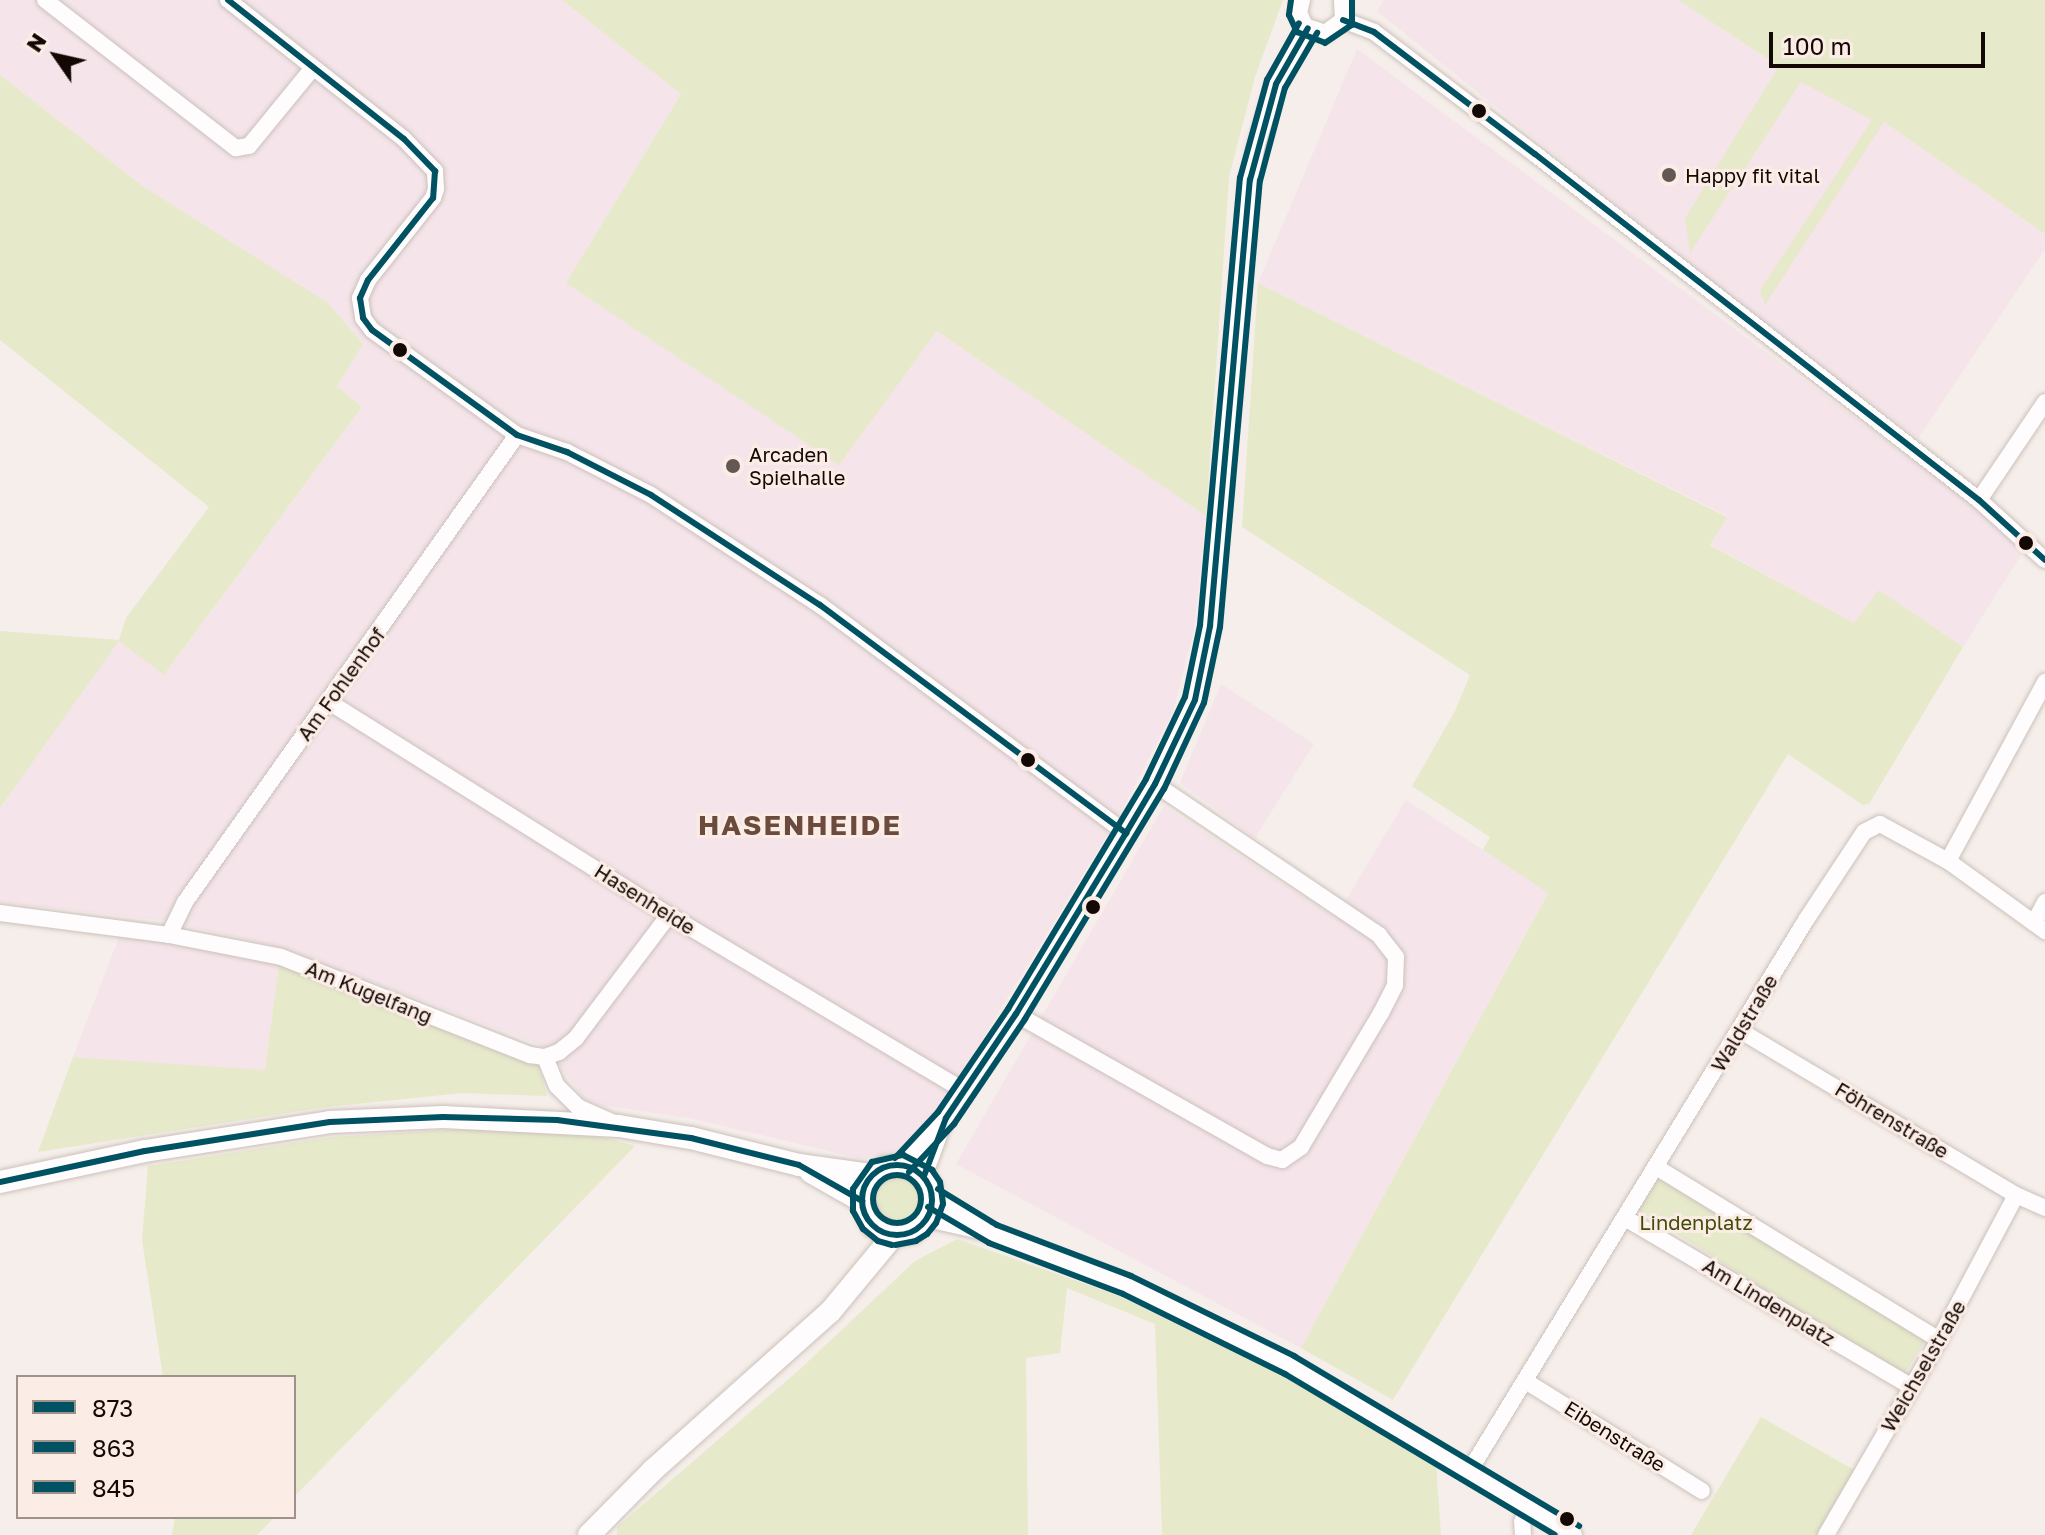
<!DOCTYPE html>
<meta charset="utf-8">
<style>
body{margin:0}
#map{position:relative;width:2045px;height:1535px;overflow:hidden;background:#f6eeea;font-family:"Golos Text",sans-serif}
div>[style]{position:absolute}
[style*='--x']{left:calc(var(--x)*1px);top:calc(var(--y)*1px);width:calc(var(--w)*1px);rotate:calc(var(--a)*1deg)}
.commercial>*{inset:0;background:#f5e5ea}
.green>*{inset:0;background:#e7e9cb;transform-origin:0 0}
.roads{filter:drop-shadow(0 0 2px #cbc1bc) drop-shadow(0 0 2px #cbc1bc)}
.minor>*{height:16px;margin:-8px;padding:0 8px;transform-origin:8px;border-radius:8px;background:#fefcfc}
.major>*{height:22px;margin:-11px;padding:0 11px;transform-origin:11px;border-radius:11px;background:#fefcfc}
.bus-1>*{height:6px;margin:-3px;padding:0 3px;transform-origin:3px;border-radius:3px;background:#005262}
.bus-1>.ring{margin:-3px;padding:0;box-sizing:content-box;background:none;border:6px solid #005262;border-radius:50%}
.bus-2>*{height:6px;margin:-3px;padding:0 3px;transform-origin:3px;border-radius:3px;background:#005262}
.bus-3>*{height:6px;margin:-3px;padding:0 3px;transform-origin:3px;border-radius:3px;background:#005262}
.bus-3>.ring{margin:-3px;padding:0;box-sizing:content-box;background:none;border:6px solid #005262;border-radius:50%}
.dots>*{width:22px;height:22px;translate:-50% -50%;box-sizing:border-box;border:4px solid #fbece5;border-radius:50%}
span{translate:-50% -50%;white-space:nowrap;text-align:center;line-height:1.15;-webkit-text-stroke:6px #fbece5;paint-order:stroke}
.poi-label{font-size:20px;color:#140804}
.left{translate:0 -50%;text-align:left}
.street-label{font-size:20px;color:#140804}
.park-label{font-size:20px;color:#424b09}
.district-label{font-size:28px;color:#6a4b3d;font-weight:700;letter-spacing:2px}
.legend{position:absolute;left:16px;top:1375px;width:280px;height:144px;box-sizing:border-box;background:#fbece5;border:2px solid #9f918b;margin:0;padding:10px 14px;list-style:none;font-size:24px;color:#140804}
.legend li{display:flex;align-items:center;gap:16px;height:40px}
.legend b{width:40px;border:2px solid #9f918b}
.north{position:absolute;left:16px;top:16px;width:80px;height:80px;-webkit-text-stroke:6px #fbece5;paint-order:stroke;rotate:304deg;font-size:22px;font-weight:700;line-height:32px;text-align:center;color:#140804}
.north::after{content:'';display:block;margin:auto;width:28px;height:36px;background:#140804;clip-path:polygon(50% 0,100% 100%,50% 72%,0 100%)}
.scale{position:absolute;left:1769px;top:32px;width:216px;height:36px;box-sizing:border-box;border:4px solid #140804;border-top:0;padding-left:10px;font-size:24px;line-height:28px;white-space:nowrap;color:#140804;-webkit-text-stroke:6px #fbece5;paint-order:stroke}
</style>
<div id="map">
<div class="commercial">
<div style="clip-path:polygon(0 0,562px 0,681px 94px,566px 283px,839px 464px,936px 330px,1206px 516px,1194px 630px,1173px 712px,1120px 814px,918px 1144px,863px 1159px,693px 1119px,587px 1103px,546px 1047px,279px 947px,166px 921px,0 902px,0 808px,119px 640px,165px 674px,362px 407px,337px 386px,144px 187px,0 75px)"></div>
<div style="clip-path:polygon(1384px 0,1678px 0,1779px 66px,1884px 122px,2045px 234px,2045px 249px,1918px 438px,1757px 318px,1377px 11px)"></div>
<div style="clip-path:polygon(1357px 49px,1974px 506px,2023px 552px,1963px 647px,1879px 591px,1855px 624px,1710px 544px,1727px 516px,1258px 283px)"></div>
<div style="clip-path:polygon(1221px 684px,1314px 744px,1255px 838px,1180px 783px)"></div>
<div style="clip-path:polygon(1406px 800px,1548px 892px,1301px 1348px,956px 1164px,1164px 806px,1335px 918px)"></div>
<div style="clip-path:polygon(119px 937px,162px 939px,279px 964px,265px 1071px,73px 1057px)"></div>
</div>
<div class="green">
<div style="clip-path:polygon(562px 0,1283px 0,1255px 77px,1229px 177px,1206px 516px,937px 331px,839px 465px,566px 283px,681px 94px)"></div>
<div style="clip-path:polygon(1678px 0,2045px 0,2045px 234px,1884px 122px,1765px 305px,1760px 290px,1872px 120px,1801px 82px,1690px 253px,1685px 218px,1779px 66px)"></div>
<div style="clip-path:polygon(0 75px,144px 187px,328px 303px,363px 344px,337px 386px,362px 407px,164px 675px,119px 641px,0 808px,0 631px,119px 640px,126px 618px,209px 507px,0 340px)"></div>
<div style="clip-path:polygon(1258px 283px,1727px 517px,1710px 545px,1854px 623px,1879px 590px,1963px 647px,1869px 804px,1863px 805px,1788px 754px,1393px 1400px,1301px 1348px,1548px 893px,1483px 850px,1490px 837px,1412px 786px,1455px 711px,1470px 675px,1242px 527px)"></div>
<div style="clip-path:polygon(279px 964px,538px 1062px,547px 1096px,462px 1093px,327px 1107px,38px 1152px,73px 1057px,265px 1070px)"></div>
<div style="clip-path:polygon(463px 1129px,595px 1135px,635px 1146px,294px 1497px,294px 1377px,163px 1377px,142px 1240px,148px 1166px,331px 1137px)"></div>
<div style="clip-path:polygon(896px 1172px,919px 1184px,923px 1201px,916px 1217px,900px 1226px,883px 1223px,870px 1192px,874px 1184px)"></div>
<div style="left:1658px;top:1174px;width:315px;height:41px;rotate:32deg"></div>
<div style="clip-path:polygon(957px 1239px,1117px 1295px,1288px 1379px,1436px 1463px,1441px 1535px,1162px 1535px,1155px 1324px,1067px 1288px,1060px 1353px,1026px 1358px,1028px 1535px,617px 1535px,617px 1527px,798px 1371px,915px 1261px)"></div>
<div style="clip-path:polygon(1761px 1417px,1856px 1471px,1819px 1535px,1691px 1535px)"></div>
<div style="clip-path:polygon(175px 1517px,275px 1517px,257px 1535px,172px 1535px)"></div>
</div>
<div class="roads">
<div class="minor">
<div style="--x:45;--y:0;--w:242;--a:37.8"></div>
<div style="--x:236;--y:148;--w:13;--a:-9"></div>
<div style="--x:249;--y:146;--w:99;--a:-50.7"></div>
<div style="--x:228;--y:0;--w:224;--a:38.3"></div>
<div style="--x:404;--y:139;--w:45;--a:45.9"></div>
<div style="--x:435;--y:171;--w:18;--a:87"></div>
<div style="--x:436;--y:189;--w:9;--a:108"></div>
<div style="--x:433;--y:198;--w:105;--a:128.4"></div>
<div style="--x:368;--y:280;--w:20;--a:114"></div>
<div style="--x:360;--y:298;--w:20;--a:81"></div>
<div style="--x:363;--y:318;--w:15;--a:53"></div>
<div style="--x:372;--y:330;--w:179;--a:35.9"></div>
<div style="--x:517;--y:435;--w:53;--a:18.8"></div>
<div style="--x:567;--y:452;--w:94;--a:27.1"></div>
<div style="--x:651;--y:495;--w:202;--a:33.1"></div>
<div style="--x:820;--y:605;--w:382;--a:36.7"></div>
<div style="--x:1302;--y:0;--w:13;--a:103"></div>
<div style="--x:1299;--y:13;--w:14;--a:65"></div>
<div style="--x:1305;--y:26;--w:21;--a:19"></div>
<div style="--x:1325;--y:33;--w:22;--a:-36"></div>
<div style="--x:1343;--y:20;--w:20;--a:-93"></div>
<div style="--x:1343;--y:20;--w:33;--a:21"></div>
<div style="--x:1374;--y:32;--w:202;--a:37.2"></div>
<div style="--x:1535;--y:154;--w:563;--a:37.93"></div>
<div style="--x:1979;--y:500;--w:89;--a:42.3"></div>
<div style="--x:1979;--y:500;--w:118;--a:-56"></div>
<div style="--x:329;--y:702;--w:401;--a:32.1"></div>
<div style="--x:669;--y:915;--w:344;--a:30.8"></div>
<div style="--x:1948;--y:861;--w:120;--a:35.8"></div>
<div style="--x:0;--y:913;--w:170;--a:7.4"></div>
<div style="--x:169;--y:935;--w:114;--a:11.1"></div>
<div style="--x:281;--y:957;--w:268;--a:21.5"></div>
<div style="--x:530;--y:1055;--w:15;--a:8"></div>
<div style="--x:545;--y:1057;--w:15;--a:-20"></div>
<div style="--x:559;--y:1052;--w:22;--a:-39"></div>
<div style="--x:576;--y:1038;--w:154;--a:-52.9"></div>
<div style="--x:2034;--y:923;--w:24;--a:-62"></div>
<div style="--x:169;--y:935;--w:37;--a:-64"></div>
<div style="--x:185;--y:902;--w:573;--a:-54.59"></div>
<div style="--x:1016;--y:1014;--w:288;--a:29.5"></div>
<div style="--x:1267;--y:1156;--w:16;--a:15"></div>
<div style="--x:1282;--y:1160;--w:23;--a:-34"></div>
<div style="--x:1301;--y:1147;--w:156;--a:-59.2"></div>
<div style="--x:1381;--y:1013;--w:31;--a:-63"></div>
<div style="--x:1395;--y:985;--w:28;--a:-88"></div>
<div style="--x:1396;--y:957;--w:28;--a:-128"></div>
<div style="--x:1379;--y:935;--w:270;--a:-146"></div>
<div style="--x:1739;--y:1030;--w:322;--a:30.8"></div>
<div style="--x:2016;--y:1195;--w:32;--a:24"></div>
<div style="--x:545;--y:1057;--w:31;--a:68"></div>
<div style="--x:557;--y:1086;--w:30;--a:45"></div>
<div style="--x:578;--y:1107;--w:39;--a:24"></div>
<div style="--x:902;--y:1165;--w:64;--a:-46.9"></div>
<div style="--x:946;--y:1118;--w:125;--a:-56.1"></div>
<div style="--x:1016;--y:1014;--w:269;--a:-58.9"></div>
<div style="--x:1155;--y:784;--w:93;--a:-64.5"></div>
<div style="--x:1195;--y:700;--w:76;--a:-78.5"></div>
<div style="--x:1210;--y:626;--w:448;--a:-84.9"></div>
<div style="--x:1250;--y:180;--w:37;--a:-79"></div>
<div style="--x:1257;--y:144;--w:63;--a:-72.4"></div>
<div style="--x:1276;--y:84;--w:64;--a:-60.3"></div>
<div style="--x:1656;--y:1167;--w:332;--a:31.4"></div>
<div style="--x:924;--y:1176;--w:52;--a:-69.8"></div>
<div style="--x:933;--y:1198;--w:57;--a:30.6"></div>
<div style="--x:1625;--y:1218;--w:333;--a:30.5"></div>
<div style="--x:927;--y:1219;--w:68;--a:12.8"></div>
<div style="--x:993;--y:1234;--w:143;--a:20.8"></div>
<div style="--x:1127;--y:1285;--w:182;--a:26.1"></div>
<div style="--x:1290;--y:1365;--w:331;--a:30.9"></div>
<div style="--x:1527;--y:1382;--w:206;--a:31.9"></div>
<div style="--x:1470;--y:1470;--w:645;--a:-58.58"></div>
<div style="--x:1806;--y:920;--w:105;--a:-56.6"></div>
<div style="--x:1864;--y:832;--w:18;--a:-27"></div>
<div style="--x:1880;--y:824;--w:77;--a:28.6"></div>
<div style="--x:1948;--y:861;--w:204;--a:-61.5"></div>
<div style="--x:1523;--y:1535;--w:13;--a:-94"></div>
<div style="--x:1522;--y:1522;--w:16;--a:-68"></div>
<div style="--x:1826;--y:1535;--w:225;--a:-59.9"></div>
<div style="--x:1939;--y:1340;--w:164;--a:-62"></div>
</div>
<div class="major">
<div style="--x:811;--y:1172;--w:59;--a:29.6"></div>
<div style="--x:0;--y:1182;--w:148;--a:-12.1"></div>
<div style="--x:145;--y:1151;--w:187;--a:-8.9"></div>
<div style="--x:330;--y:1122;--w:113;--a:-2.5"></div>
<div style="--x:443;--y:1117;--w:176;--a:2.9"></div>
<div style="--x:619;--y:1126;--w:73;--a:9.5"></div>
<div style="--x:691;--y:1138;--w:111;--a:14"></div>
<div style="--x:799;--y:1165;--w:74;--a:7.8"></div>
<div style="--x:589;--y:1535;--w:91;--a:-45.4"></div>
<div style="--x:653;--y:1470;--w:237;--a:-41.8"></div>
<div style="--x:830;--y:1312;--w:100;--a:-50.3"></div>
<div style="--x:894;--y:1235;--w:19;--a:-9"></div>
<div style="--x:913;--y:1232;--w:19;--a:-43"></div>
<div style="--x:927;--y:1219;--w:17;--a:-69"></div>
<div style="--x:933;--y:1203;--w:18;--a:-99"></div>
<div style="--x:930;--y:1185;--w:18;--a:-131"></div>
<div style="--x:918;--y:1171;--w:17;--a:-159"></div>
<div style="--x:902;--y:1165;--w:17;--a:173"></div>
<div style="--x:885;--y:1167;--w:15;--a:148"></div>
<div style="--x:872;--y:1175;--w:17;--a:121"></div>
<div style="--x:863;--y:1190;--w:11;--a:95"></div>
<div style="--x:862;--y:1201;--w:27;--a:66"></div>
<div style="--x:873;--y:1226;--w:23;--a:23"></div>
</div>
</div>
<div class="bus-1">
<div style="--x:228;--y:0;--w:224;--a:38.3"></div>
<div style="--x:404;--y:139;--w:45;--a:45.9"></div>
<div style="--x:435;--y:171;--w:27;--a:94"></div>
<div style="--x:433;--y:198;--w:105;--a:128.4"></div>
<div style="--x:368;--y:280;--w:20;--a:114"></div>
<div style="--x:360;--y:298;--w:20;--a:81"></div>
<div style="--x:363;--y:318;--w:15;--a:53"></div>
<div style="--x:372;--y:330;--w:179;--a:35.9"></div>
<div style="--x:517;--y:435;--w:53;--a:18.8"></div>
<div style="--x:567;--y:452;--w:94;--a:27.1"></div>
<div style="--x:651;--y:495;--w:202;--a:33.1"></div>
<div style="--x:820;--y:605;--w:382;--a:36.7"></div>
<div style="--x:1343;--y:20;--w:33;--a:21"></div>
<div style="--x:1374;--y:32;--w:202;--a:37.2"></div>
<div style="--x:1535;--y:154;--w:563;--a:37.93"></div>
<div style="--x:1979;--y:500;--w:89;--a:42.3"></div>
<div class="ring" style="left:862px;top:1165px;width:64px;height:64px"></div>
<div style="--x:924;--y:1176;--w:62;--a:-69.2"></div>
<div style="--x:946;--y:1118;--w:125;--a:-56.1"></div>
<div style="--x:1016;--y:1014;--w:212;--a:-58.7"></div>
<div style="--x:1126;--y:833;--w:57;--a:-59.4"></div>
<div style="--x:1155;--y:784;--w:93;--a:-64.5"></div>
<div style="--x:1195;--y:700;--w:76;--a:-78.5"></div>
<div style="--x:1210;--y:626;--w:448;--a:-84.9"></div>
<div style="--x:1250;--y:180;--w:99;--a:-74.8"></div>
<div style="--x:1276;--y:84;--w:64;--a:-60.3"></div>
<div style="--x:0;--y:1182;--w:148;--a:-12.1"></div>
<div style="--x:145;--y:1151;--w:187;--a:-8.9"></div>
<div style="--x:330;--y:1122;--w:113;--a:-2.5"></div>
<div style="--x:443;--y:1117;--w:114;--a:1.5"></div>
<div style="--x:557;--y:1120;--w:135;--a:7.7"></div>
<div style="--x:691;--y:1138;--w:111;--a:14"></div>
<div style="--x:799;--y:1165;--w:73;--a:29.7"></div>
</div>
<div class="bus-2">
<div style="--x:1291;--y:0;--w:15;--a:98"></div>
<div style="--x:1289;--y:15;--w:19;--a:65"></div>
<div style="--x:1297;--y:32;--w:30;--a:21"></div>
<div style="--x:1325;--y:43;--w:32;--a:-34"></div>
<div style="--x:1352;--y:25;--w:25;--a:-90"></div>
<div style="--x:909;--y:1172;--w:66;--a:-46.8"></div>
<div style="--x:954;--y:1124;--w:127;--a:-55.9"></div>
<div style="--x:1025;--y:1019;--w:269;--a:-58.9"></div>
<div style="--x:1164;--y:789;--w:95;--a:-65.1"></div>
<div style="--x:1204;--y:703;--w:78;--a:-78.1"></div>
<div style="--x:1220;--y:627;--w:448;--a:-84.9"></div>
<div style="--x:1260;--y:181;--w:96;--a:-75"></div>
<div style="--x:1285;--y:88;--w:64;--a:-59.8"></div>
<div style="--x:928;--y:1207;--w:71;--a:30.5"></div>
<div style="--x:989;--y:1243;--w:143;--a:20.8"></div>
<div style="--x:1123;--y:1294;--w:181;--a:26.3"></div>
<div style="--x:1285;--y:1374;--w:314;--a:30.8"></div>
<div style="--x:892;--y:1245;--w:15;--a:-164"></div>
<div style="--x:878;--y:1241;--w:19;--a:-141"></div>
<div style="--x:863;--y:1229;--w:21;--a:-119"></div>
<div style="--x:853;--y:1211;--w:22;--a:-90"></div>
<div style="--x:853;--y:1189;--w:33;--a:-55"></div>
<div style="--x:872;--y:1162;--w:32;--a:-13"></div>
<div style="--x:903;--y:1155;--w:33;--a:27"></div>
<div style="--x:932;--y:1170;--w:14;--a:56"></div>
<div style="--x:940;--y:1182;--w:22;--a:82"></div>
<div style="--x:943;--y:1204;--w:20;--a:110"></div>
<div style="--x:936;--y:1223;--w:14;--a:129"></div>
<div style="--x:927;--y:1234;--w:13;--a:148"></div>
<div style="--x:916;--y:1241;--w:21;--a:169"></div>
</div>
<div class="bus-3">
<div style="--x:895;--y:1158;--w:63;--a:-46.9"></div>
<div style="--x:938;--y:1112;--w:125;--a:-55.8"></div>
<div style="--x:1008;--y:1009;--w:268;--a:-59"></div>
<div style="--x:1146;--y:779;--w:91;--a:-64.6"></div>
<div style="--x:1185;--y:697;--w:74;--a:-78.2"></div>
<div style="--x:1200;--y:625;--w:449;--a:-84.9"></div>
<div style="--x:1240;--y:178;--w:102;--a:-74.6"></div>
<div style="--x:1267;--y:80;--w:65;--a:-60.7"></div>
<div class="ring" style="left:873px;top:1175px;width:42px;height:42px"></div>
<div style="--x:938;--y:1189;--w:69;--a:31.4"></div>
<div style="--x:997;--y:1225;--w:143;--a:20.8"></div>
<div style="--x:1131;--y:1276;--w:182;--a:26.1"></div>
<div style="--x:1294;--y:1356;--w:332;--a:30.8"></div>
</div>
<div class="dots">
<div style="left:1479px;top:111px;background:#140804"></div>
<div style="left:1669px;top:175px;background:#635854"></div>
<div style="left:400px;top:350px;background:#140804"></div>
<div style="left:733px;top:466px;background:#635854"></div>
<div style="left:2026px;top:543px;background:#140804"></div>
<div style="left:1028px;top:760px;background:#140804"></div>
<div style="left:1093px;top:907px;background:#140804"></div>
<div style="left:1567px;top:1519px;background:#140804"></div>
</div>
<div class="poi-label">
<span class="left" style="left:1685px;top:175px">Happy fit vital</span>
<span class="left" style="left:749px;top:466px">Arcaden<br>Spielhalle</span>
</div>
<div class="street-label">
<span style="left:341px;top:684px;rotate:-54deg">Am Fohlenhof</span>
<span style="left:645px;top:899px;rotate:32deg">Hasenheide</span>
<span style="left:369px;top:992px;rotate:22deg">Am Kugelfang</span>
<span style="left:1744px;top:1023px;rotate:-59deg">Waldstraße</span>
<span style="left:1892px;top:1120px;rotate:31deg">Föhrenstraße</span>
<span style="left:1769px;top:1302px;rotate:31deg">Am Lindenplatz</span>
<span style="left:1923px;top:1366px;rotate:-60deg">Weichselstraße</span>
<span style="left:1615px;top:1436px;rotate:32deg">Eibenstraße</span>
</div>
<div class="park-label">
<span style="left:1696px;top:1222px">Lindenplatz</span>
</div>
<div class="district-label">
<span style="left:800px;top:825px">HASENHEIDE</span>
</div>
<ul class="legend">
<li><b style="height:10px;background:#005262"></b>873</li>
<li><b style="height:10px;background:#005262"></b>863</li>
<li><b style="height:10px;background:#005262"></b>845</li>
</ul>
<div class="north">N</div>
<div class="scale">100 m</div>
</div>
